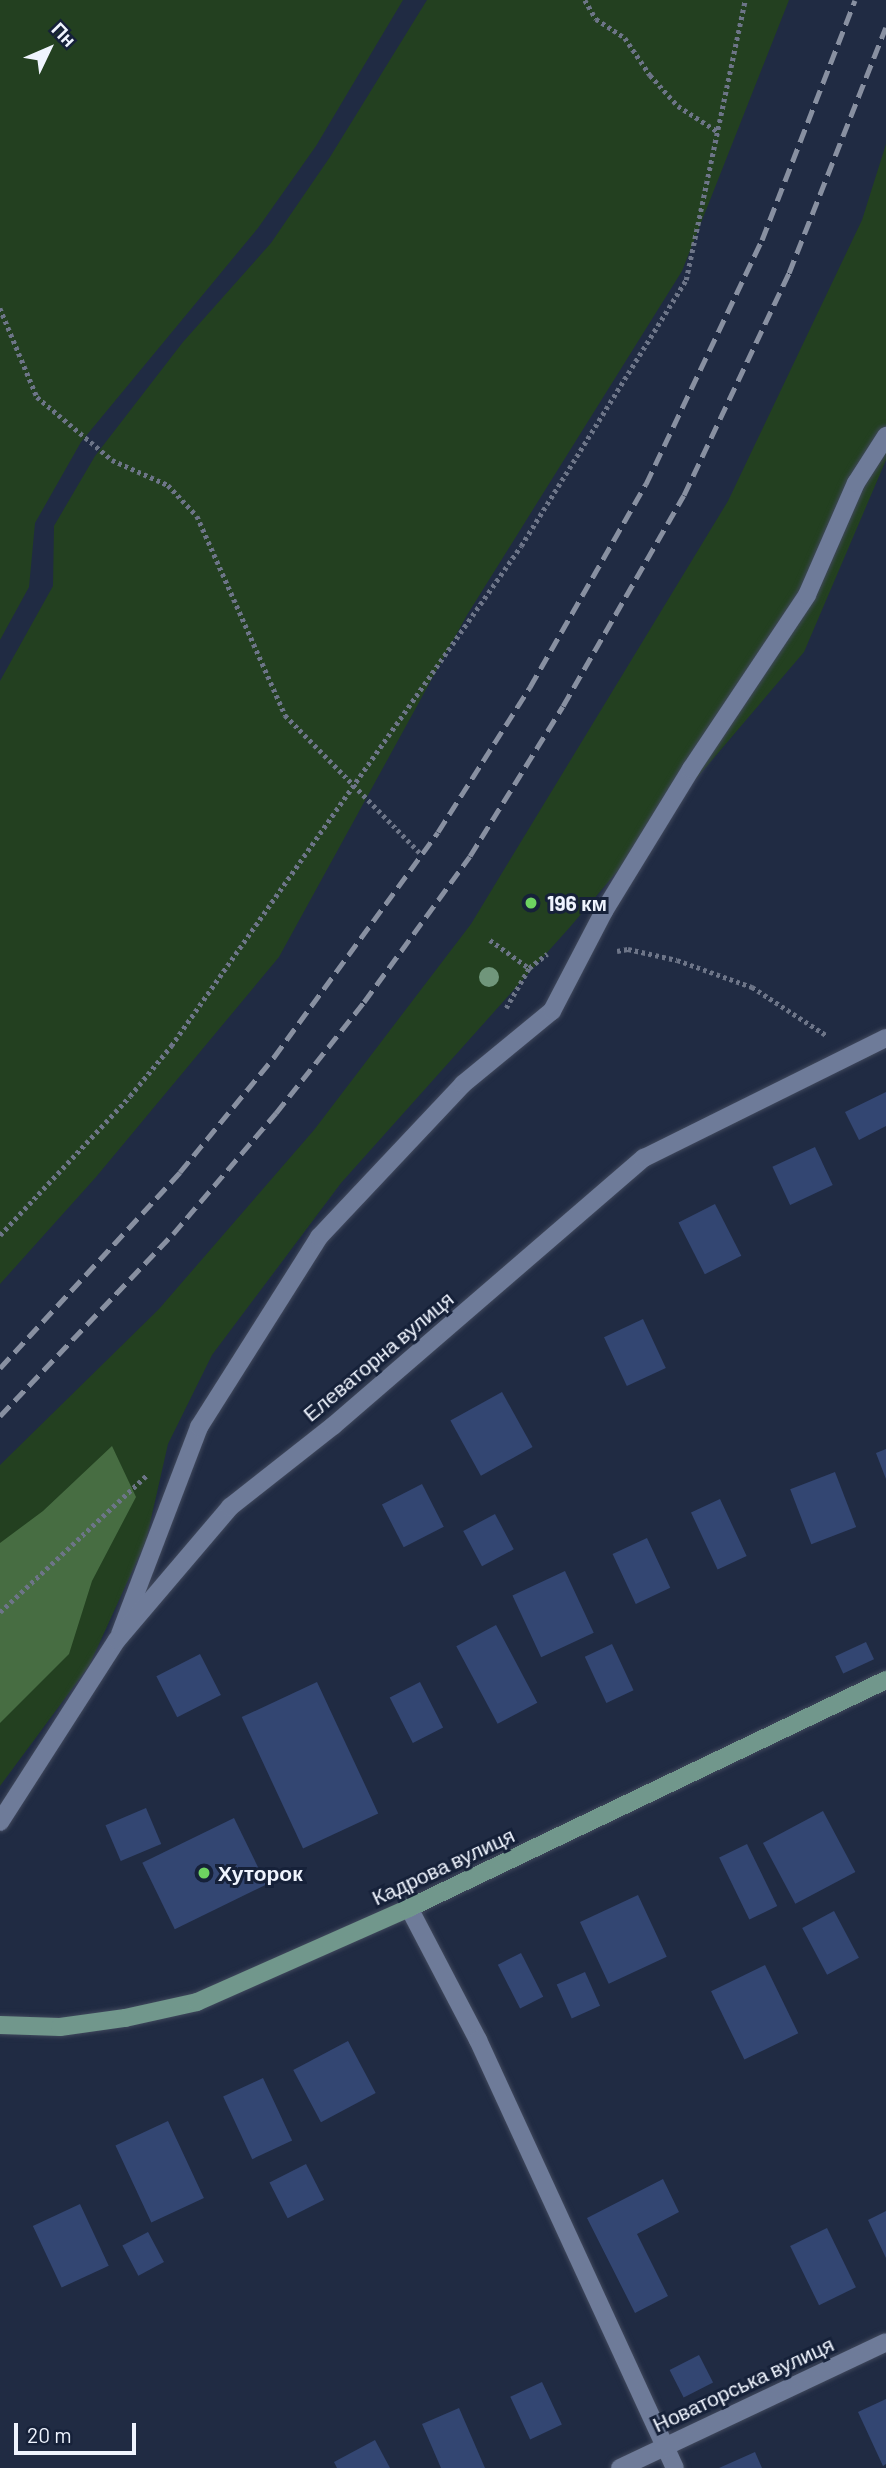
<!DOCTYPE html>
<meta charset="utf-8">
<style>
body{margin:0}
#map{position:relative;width:886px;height:2468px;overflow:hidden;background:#202b43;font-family:Barlow,sans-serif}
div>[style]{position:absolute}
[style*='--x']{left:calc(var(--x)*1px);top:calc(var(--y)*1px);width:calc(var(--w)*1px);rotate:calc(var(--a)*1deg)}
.green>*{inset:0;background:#234020}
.forest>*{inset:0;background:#476d42}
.building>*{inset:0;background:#334672;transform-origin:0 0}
.path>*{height:4.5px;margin-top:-2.25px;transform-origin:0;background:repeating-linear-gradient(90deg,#6d7588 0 3.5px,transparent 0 7px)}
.roads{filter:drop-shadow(0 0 2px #40485c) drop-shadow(0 0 2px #40485c)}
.lane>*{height:18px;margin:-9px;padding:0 9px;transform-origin:9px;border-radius:9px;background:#6e7b99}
.street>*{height:18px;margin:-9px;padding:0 9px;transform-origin:9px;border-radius:9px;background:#6e7b99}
.secondary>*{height:18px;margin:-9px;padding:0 9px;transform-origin:9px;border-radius:9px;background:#71978c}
.rail>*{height:5px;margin-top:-2.5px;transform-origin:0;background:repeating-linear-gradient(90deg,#8890a1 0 14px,transparent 0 21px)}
.trees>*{width:20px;height:20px;margin:-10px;border-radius:50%;background:#70967b}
.dots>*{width:19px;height:19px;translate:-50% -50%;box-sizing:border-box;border:4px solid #162139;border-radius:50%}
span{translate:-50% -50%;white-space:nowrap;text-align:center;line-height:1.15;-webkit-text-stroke:6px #162139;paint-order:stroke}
.poi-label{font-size:21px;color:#eff4fe;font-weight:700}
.left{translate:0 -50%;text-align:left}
.street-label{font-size:21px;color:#eff4fe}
.north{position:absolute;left:14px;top:14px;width:70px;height:70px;-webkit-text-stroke:5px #162139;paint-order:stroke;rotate:46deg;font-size:19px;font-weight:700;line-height:28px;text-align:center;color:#eff4fe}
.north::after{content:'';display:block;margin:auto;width:24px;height:32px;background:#eff4fe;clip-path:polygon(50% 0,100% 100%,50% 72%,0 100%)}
.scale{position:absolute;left:14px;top:2423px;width:122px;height:32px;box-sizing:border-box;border:4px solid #eff4fe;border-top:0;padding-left:9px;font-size:21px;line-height:24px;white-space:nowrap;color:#eff4fe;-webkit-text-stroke:5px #162139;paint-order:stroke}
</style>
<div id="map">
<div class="green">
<div style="clip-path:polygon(0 0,403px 0,316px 146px,258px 228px,81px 442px,35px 523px,29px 587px,0 640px)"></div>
<div style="clip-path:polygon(427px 0,789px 0,682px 271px,467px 615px,279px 957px,96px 1177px,0 1284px,0 681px,53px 586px,54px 526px,95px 456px,183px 342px,271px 243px,330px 157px)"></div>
<div style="clip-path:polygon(886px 144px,886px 460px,804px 652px,570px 927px,341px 1183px,212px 1355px,168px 1444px,146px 1541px,89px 1666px,0 1786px,0 1465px,159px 1309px,314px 1130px,471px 924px,728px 501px,862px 220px)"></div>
</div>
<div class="forest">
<div style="clip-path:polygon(112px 1446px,136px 1497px,92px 1581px,69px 1654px,0 1723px,0 1543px,43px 1511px)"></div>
</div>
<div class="building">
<div style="clip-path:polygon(886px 1092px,886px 1126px,859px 1140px,845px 1112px)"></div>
<div style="left:815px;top:1147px;width:42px;height:47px;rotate:65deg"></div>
<div style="left:715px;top:1204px;width:58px;height:41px;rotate:63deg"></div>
<div style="left:643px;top:1319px;width:54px;height:43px;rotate:65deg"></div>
<div style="left:502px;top:1392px;width:63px;height:59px;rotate:61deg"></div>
<div style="clip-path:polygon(886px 1449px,886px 1479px,876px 1453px)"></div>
<div style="left:835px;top:1472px;width:59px;height:48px;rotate:69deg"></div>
<div style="left:422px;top:1484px;width:48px;height:45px;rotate:63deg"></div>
<div style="left:720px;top:1499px;width:63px;height:32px;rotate:65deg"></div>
<div style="left:495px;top:1514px;width:40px;height:36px;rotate:62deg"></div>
<div style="left:647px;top:1538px;width:55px;height:38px;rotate:65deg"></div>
<div style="left:565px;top:1571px;width:68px;height:58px;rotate:65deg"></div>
<div style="left:496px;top:1625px;width:88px;height:45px;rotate:62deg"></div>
<div style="left:866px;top:1642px;width:19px;height:34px;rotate:65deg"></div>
<div style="left:612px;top:1644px;width:51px;height:30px;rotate:65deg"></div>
<div style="left:200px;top:1654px;width:46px;height:49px;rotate:63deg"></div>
<div style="left:317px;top:1682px;width:145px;height:83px;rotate:65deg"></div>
<div style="left:420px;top:1682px;width:51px;height:34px;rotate:63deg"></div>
<div style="left:146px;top:1808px;width:39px;height:44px;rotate:67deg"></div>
<div style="left:823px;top:1811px;width:69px;height:68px;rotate:62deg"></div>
<div style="left:234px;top:1818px;width:74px;height:102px;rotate:64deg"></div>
<div style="left:747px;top:1844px;width:69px;height:31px;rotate:64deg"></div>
<div style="left:638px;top:1895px;width:68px;height:64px;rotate:65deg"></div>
<div style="left:834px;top:1911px;width:53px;height:36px;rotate:62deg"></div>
<div style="left:521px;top:1953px;width:49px;height:26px;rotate:63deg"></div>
<div style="left:765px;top:1965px;width:76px;height:60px;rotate:64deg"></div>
<div style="left:585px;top:1972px;width:37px;height:31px;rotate:66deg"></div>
<div style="left:348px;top:2041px;width:59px;height:62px;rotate:62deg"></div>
<div style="left:263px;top:2078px;width:69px;height:44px;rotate:65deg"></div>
<div style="left:168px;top:2121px;width:85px;height:58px;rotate:65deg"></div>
<div style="left:306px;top:2164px;width:40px;height:41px;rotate:63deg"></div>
<div style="clip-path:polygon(663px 2179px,679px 2212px,637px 2234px,668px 2296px,635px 2313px,587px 2218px)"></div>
<div style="left:80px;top:2204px;width:68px;height:52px;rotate:65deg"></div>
<div style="clip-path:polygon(886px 2211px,886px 2258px,868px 2220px)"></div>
<div style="left:827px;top:2228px;width:66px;height:41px;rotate:64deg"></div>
<div style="left:148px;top:2232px;width:34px;height:29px;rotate:62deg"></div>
<div style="left:699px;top:2355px;width:31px;height:33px;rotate:63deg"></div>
<div style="left:542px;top:2382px;width:47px;height:35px;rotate:65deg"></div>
<div style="clip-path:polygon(886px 2399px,886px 2464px,883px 2466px,858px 2412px)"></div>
<div style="clip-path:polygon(459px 2408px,485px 2468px,441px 2468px,422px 2424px)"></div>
<div style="clip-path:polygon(375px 2440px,390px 2468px,337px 2468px,334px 2462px)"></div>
<div style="clip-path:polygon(755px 2452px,762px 2468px,719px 2468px)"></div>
</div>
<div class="path">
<div style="--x:585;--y:0;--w:22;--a:60"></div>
<div style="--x:596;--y:19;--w:35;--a:33"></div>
<div style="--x:625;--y:38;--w:45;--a:56"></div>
<div style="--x:650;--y:75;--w:42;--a:47.9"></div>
<div style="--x:678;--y:106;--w:46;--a:32.7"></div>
<div style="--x:0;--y:308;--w:96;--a:67.4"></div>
<div style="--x:37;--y:397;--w:98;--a:40"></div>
<div style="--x:112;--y:460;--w:61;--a:24.1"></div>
<div style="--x:168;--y:485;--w:42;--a:46.9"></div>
<div style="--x:197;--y:516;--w:218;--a:66.1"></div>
<div style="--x:285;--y:715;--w:196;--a:45.6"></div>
<div style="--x:490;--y:940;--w:48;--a:35.7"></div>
<div style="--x:617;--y:951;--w:11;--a:-10"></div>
<div style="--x:628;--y:949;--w:50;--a:12.7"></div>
<div style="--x:677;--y:960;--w:80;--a:19.8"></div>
<div style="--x:752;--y:987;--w:88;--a:33"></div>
<div style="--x:506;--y:1008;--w:46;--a:-60.1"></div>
<div style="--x:529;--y:968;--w:23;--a:-38"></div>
<div style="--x:0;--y:1235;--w:190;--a:-46.9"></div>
<div style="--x:130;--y:1096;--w:65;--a:-50.6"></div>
<div style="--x:171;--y:1046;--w:610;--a:-55.01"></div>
<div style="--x:521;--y:546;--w:313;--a:-58.2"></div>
<div style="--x:686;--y:280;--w:286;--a:-78.1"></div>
<div style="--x:0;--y:1612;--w:201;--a:-43"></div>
</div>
<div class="roads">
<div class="lane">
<div style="--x:120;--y:1634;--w:222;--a:-69.1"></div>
<div style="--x:199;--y:1427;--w:225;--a:-57.7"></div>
<div style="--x:319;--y:1237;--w:210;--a:-46.7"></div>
<div style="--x:463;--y:1084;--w:115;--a:-39.4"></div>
<div style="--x:552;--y:1011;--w:113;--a:-62.5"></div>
<div style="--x:604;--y:911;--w:167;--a:-58.5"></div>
<div style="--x:691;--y:769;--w:209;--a:-56.3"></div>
<div style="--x:807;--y:595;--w:122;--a:-66.4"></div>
<div style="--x:856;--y:483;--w:56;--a:-57.4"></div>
</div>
<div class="street">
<div style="--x:0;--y:1822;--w:216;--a:-57.3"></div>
<div style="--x:117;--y:1640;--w:175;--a:-49.6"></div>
<div style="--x:230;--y:1507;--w:131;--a:-38.2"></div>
<div style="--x:333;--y:1426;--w:411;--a:-40.8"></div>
<div style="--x:644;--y:1158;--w:270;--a:-26.4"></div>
<div style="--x:409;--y:1908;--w:149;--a:62.4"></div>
<div style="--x:478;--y:2040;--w:471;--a:65.3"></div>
<div style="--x:620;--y:2468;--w:294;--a:-25.3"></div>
</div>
<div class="secondary">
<div style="--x:0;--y:2025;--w:60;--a:1.9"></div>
<div style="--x:60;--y:2027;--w:66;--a:-7.9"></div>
<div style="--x:125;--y:2018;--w:74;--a:-12.5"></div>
<div style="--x:197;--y:2002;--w:232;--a:-23.9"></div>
<div style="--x:409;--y:1908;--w:529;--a:-25.55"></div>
</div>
</div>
<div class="rail">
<div style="--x:0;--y:1368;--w:266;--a:-47.4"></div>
<div style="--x:180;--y:1172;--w:149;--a:-50.7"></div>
<div style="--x:274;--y:1057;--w:278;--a:-53.9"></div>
<div style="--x:438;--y:832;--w:172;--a:-57.6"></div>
<div style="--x:530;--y:687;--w:234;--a:-60.3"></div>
<div style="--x:646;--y:484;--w:270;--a:-64.6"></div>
<div style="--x:762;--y:240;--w:257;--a:-68.8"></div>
<div style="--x:0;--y:1416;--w:251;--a:-46.5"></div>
<div style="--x:173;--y:1234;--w:159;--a:-49.6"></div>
<div style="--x:276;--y:1113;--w:142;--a:-51.6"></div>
<div style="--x:364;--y:1002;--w:180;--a:-54"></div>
<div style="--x:470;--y:856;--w:176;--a:-58.2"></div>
<div style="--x:563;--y:706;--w:243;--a:-60.2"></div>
<div style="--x:684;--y:495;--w:246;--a:-64.7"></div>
<div style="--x:789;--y:273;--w:264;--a:-68.5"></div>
</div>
<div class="trees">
<div style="left:489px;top:977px"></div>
</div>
<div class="dots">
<div style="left:531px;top:903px;background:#6ed361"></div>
<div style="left:204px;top:1873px;background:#6ed361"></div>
</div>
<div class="poi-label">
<span class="left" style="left:547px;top:903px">196 км</span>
<span class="left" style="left:218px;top:1873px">Хуторок</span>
</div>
<div class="street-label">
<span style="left:378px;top:1356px;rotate:-40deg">Елеваторна вулиця</span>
<span style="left:443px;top:1866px;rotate:-25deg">Кадрова вулиця</span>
<span style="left:743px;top:2384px;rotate:-25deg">Новаторська вулиця</span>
</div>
<div class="north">Пн</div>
<div class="scale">20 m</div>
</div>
